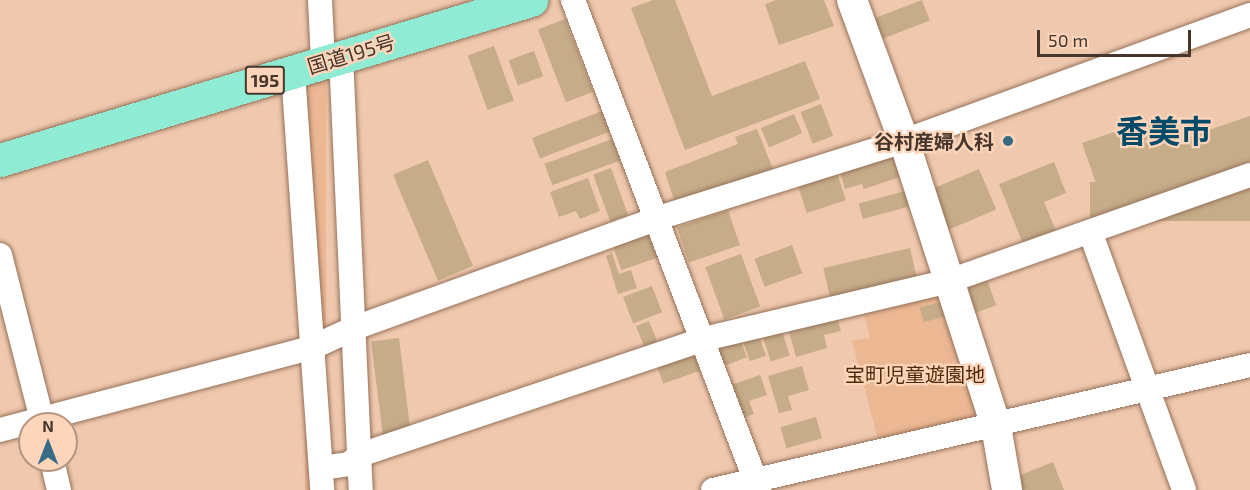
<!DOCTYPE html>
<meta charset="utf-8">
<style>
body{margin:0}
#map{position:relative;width:1250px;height:490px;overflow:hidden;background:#efc8ae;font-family:"Exo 2","Noto Sans JP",sans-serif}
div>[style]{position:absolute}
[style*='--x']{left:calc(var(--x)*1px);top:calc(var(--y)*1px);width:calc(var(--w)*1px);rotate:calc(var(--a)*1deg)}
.green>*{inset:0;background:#ecb793;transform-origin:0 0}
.building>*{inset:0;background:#c6ac89;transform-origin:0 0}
.roads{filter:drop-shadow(0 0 2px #95725a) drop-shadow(0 0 2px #95725a)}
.minor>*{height:24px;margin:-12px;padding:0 12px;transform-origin:12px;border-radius:12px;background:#fff}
.tertiary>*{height:30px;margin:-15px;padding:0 15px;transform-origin:15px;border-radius:15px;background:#fff}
.trunk>*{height:33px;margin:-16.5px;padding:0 16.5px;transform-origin:16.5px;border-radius:16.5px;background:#90ebd4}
.dots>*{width:16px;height:16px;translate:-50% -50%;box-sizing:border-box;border:3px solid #fdd5bb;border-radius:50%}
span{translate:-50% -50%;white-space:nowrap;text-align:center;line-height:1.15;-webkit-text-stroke:4.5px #fdd5bb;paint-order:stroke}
.shield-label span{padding:2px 4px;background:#fdd5bb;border:2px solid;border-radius:4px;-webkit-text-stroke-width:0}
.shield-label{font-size:18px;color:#46362c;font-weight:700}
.street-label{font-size:20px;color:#46362c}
.poi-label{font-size:20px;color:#46362c;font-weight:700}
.right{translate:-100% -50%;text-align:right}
.park-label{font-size:20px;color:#502909}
.town-label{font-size:32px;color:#064a69;font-weight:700}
.north{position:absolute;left:18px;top:412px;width:60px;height:60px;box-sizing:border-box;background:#fdd5bb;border:2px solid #b49582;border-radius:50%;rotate:0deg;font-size:16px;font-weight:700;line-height:24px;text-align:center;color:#46362c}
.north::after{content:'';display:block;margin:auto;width:21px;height:27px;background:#376a87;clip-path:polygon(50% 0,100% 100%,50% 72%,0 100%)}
.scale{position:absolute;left:1037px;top:30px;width:154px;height:27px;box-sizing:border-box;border:3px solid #46362c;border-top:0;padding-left:8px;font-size:18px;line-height:21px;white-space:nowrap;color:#46362c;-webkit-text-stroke:4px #fdd5bb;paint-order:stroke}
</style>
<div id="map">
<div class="green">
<div style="left:305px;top:82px;width:21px;height:409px"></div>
<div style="clip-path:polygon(944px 292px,982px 420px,879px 443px,852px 341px,870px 338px,863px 310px)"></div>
</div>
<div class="building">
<div style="clip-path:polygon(653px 0,675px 0,712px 96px,805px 61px,820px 99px,685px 150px,631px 8px)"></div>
<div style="clip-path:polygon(776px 0,824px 0,834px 26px,779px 45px,765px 4px)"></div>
<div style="left:922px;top:0;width:22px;height:53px;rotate:69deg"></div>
<div style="left:565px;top:19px;width:78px;height:29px;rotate:69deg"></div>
<div style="left:494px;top:46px;width:58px;height:28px;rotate:70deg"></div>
<div style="left:534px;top:51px;width:27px;height:27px;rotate:70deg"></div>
<div style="left:821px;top:104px;width:34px;height:22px;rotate:69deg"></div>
<div style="left:602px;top:111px;width:22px;height:75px;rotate:69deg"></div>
<div style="left:794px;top:114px;width:21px;height:36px;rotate:67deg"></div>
<div style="clip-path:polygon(1161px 116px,1171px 143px,1250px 116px,1250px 162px,1106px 212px,1082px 143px)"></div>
<div style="clip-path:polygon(757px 129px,773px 169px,675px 203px,665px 172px,738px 144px,735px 137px)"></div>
<div style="left:615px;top:138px;width:23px;height:75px;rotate:70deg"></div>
<div style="clip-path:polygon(892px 153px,900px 177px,864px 189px,862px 184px,845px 189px,838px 165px)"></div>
<div style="left:428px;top:160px;width:115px;height:38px;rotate:67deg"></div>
<div style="clip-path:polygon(1054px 162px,1066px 193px,1044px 202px,1058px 236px,1025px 249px,999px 184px)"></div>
<div style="left:835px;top:167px;width:35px;height:41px;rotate:72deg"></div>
<div style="left:611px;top:168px;width:50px;height:19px;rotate:70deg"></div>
<div style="left:979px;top:169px;width:44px;height:53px;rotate:67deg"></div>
<div style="clip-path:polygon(588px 178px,600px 211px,580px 219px,576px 211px,559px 217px,550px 192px)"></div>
<div style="left:1250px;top:182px;width:39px;height:160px;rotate:90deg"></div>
<div style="left:905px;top:191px;width:16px;height:48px;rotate:75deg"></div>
<div style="left:728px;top:210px;width:37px;height:54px;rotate:71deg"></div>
<div style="left:649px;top:231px;width:28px;height:39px;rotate:71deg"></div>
<div style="left:792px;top:245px;width:30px;height:40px;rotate:70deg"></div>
<div style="left:910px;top:248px;width:31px;height:89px;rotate:77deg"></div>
<div style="clip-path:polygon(612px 253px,619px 274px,631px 270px,637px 288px,618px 294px,606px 256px)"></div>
<div style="left:741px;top:254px;width:56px;height:38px;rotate:70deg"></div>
<div style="left:987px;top:280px;width:27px;height:27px;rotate:70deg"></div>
<div style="left:652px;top:286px;width:28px;height:31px;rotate:69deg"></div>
<div style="left:940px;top:302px;width:15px;height:21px;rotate:74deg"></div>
<div style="clip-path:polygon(835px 310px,841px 331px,824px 335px,827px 348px,796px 357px,787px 324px)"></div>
<div style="left:649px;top:321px;width:22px;height:14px;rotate:68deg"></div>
<div style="left:780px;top:325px;width:32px;height:20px;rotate:72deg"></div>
<div style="left:758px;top:333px;width:24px;height:17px;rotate:71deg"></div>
<div style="left:738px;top:334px;width:25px;height:28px;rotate:69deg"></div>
<div style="left:399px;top:338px;width:101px;height:28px;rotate:83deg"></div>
<div style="left:696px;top:350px;width:21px;height:42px;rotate:71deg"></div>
<div style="clip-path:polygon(802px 366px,809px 390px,788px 396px,792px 410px,779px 413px,768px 376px)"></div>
<div style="clip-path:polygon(760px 375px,767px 395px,749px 401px,754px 414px,740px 419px,728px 386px)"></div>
<div style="left:816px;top:417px;width:22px;height:37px;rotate:74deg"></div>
<div style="clip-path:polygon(1053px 462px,1064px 490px,1023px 490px,1018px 476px)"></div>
</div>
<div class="roads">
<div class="minor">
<div style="--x:320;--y:0;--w:62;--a:87.2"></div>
<div style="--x:573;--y:0;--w:524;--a:69.21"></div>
<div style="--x:341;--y:56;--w:434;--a:87.4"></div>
<div style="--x:293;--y:72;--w:419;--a:86"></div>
<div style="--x:1091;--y:234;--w:272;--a:70"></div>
<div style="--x:0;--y:255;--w:174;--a:75.7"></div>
<div style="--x:0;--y:430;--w:322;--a:-14.8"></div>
<div style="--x:311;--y:348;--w:45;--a:-24.9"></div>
<div style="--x:352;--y:329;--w:326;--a:-19.9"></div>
<div style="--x:658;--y:218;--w:258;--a:-17.4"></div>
<div style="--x:904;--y:141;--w:368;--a:-20"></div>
<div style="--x:52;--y:460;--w:31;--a:77"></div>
<div style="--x:321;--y:468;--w:28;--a:-8"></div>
<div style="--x:349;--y:464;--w:14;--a:-39"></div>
<div style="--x:360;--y:455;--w:363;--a:-18.6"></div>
<div style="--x:704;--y:339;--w:252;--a:-13.3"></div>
<div style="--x:949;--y:281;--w:319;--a:-19.4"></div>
<div style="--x:713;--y:490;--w:551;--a:-13.1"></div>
</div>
<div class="tertiary">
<div style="--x:852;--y:0;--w:150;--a:69.8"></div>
<div style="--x:904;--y:141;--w:299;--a:72.1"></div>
<div style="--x:996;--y:426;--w:65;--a:80.2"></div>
</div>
<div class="trunk">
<div style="--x:0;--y:160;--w:555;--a:-16.77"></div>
</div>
</div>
<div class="dots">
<div style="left:1008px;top:141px;background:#376a87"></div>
</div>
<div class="shield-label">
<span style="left:265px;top:80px">195</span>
</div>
<div class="street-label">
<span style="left:351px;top:54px;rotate:-17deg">国道195号</span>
</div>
<div class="poi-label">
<span class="right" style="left:994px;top:141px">谷村産婦人科</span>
</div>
<div class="park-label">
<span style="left:915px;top:374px">宝町児童遊園地</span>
</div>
<div class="town-label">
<span style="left:1164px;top:130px">香美市</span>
</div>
<div class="north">N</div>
<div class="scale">50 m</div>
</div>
